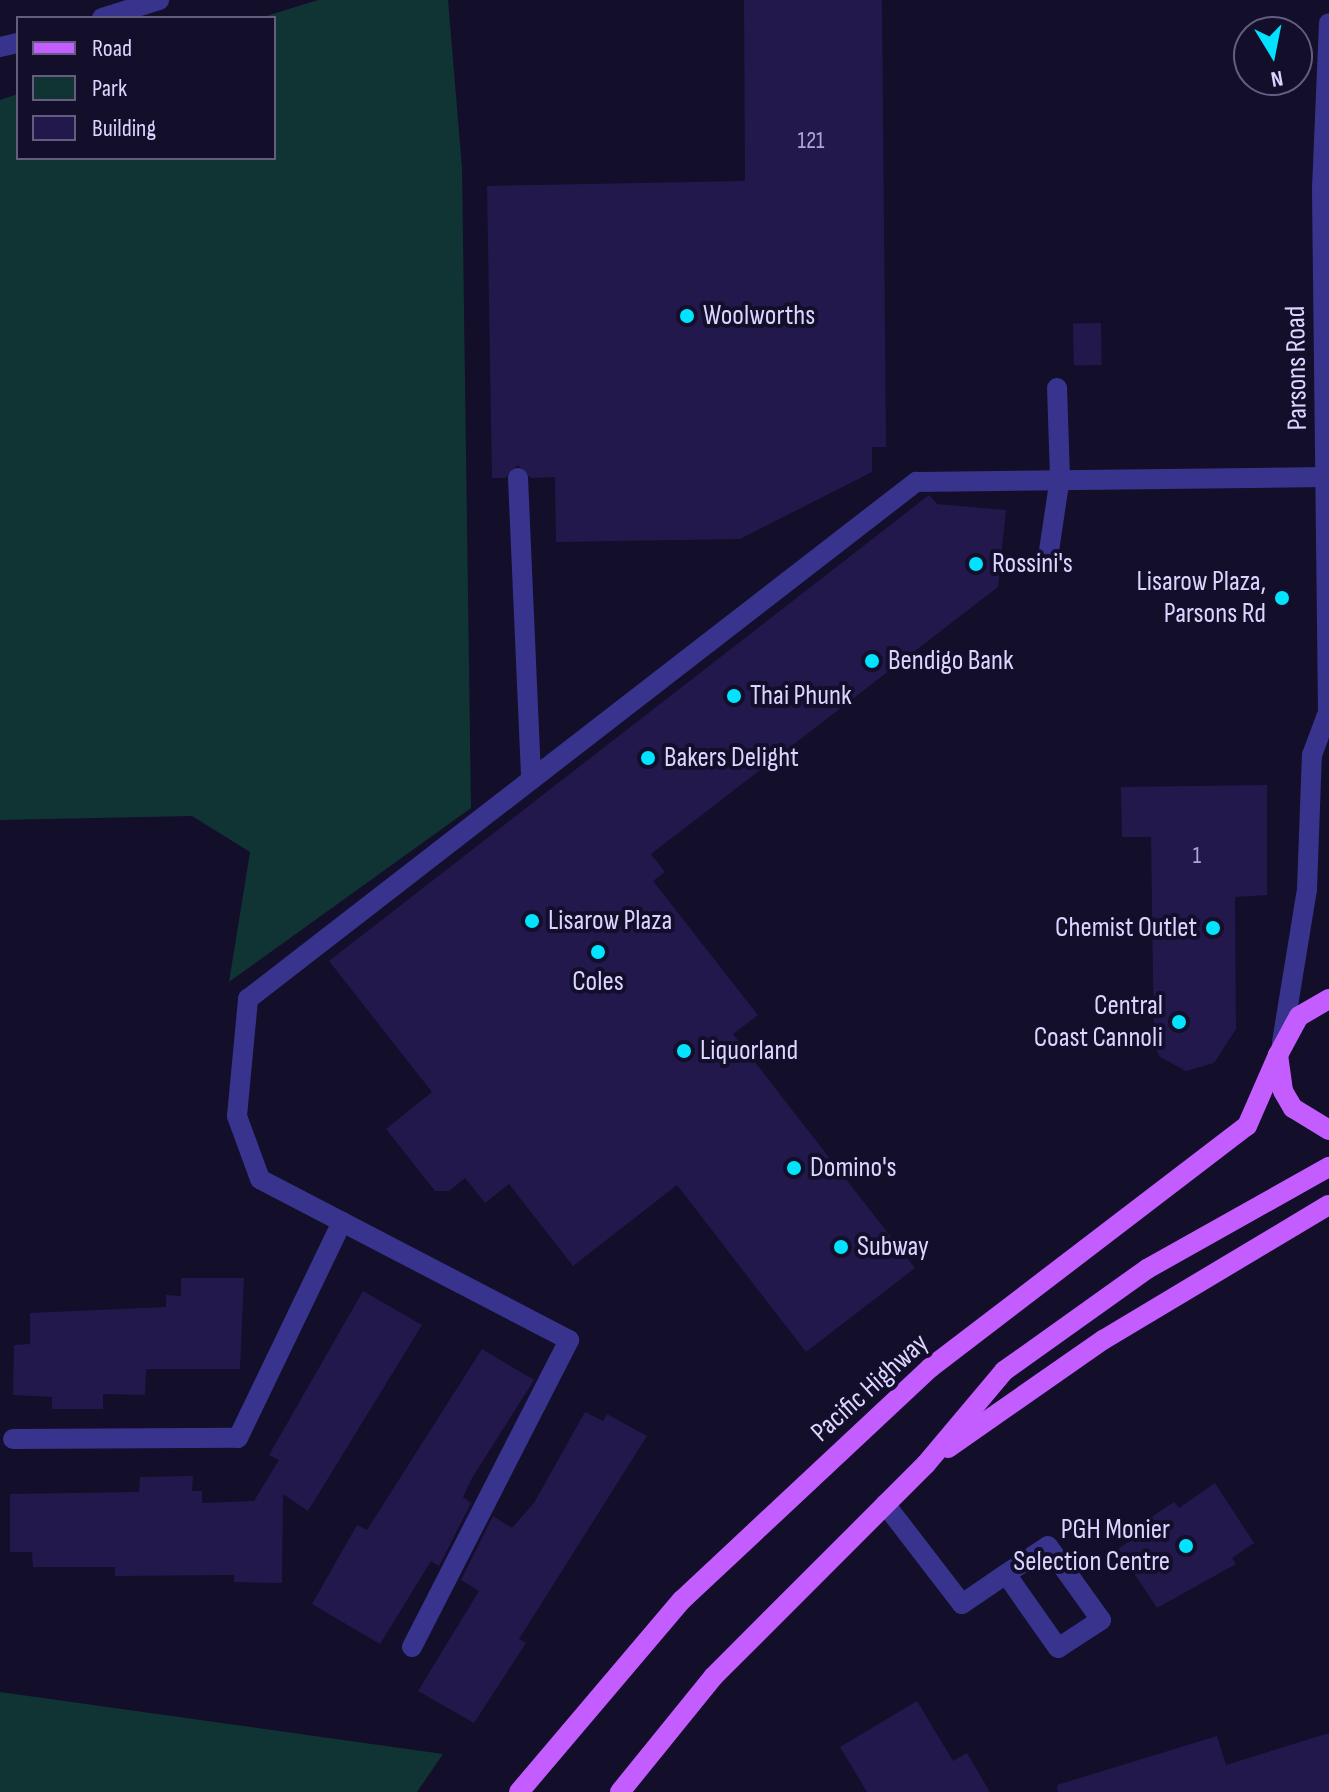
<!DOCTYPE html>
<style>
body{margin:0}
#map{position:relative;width:1329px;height:1792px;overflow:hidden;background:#130e2a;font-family:"Sofia Sans Condensed",sans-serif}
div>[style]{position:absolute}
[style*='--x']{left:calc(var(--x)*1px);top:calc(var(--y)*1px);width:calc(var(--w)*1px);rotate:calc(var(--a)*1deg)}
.green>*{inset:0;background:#103433}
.building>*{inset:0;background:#23184c;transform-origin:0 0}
.minor>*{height:20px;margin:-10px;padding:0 10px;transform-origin:10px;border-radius:10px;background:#38348d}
.major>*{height:20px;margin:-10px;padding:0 10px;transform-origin:10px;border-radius:10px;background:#c45dff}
.dots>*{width:22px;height:22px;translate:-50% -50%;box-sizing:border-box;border:4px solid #130e2a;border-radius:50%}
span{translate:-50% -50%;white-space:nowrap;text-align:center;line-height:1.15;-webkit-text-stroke:8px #130e2a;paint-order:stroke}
.number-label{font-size:24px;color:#ada6d2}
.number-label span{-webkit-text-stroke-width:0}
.poi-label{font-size:28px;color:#dbd6ff}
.left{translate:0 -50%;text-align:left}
.right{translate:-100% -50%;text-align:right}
.street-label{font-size:28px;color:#dbd6ff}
.legend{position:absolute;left:16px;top:16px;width:260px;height:144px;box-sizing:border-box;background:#130e2a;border:2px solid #635e7f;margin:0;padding:10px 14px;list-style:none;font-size:24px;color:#dbd6ff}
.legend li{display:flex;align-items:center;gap:16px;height:40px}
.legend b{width:40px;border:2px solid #635e7f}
.north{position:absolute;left:1233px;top:16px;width:80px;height:80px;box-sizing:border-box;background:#130e2a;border:2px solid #635e7f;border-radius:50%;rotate:170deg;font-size:22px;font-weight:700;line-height:32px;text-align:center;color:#dbd6ff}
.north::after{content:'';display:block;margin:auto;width:28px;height:36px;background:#02e3ff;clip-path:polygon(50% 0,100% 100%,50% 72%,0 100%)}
</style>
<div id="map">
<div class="green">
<div style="clip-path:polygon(318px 0,448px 0,462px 168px,471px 808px,229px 982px,250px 852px,192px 816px,0 820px,0 100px,18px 94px,18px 158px,274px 158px,274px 18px,260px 18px)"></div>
<div style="clip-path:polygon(0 1692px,443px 1754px,417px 1792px,0 1792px)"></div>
</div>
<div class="building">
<div style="clip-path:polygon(744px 0,882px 0,886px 447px,872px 447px,872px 472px,740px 539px,556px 542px,555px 477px,531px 478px,518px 465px,505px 478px,492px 478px,487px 186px,745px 181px)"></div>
<div style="left:1101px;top:323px;width:42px;height:28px;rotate:89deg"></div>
<div style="clip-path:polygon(929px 495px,937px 504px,1006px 510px,998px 587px,651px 854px,665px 872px,653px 881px,758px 1015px,733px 1034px,915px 1268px,806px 1352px,677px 1185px,573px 1266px,509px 1184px,485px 1203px,465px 1178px,449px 1191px,435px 1191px,386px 1129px,432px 1092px,329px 961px)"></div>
<div style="clip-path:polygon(1267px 785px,1267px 895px,1235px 897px,1236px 1029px,1214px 1063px,1186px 1071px,1160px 1057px,1154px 1045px,1151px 837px,1122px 837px,1121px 787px)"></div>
<div style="clip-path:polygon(181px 1278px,244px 1278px,240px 1369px,146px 1369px,145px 1395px,103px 1394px,103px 1409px,52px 1409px,52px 1397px,13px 1395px,14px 1345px,30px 1344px,30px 1313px,166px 1307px,166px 1295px,181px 1296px)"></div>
<div style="clip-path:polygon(363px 1291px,422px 1325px,308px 1511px,283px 1494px,282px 1583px,234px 1582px,234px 1575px,115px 1576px,115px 1567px,33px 1567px,32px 1552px,10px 1552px,10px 1494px,139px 1492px,140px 1477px,193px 1476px,192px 1491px,202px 1491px,202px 1503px,254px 1501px,279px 1460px,269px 1455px)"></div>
<div style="clip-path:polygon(482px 1349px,534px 1380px,472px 1478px,463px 1497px,471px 1503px,439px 1566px,431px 1561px,380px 1644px,312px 1604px,357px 1525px,367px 1530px)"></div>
<div style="clip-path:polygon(585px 1412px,603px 1421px,607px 1414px,647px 1436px,519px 1639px,526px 1643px,474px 1723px,418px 1691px,479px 1591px,461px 1580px,493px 1516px,512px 1528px,534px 1503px)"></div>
<div style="clip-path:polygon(1215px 1483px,1254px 1543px,1232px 1558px,1236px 1564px,1157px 1608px,1118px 1549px,1154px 1524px,1150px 1518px,1174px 1502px,1179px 1508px)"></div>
<div style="clip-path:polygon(917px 1701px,953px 1761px,967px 1753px,990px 1792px,867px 1792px,840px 1747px)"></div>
<div style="clip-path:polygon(1329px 1733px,1329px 1792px,1058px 1792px,1057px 1785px,1217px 1736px,1226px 1765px)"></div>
</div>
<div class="minor">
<div style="--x:102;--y:18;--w:60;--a:-17.5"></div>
<div style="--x:0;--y:47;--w:18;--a:-13"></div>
<div style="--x:518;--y:478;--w:302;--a:87.5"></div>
<div style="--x:1047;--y:564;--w:88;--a:-81.5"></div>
<div style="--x:1060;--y:477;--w:89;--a:-91.9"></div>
<div style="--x:1282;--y:1042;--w:155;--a:-80.7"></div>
<div style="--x:1307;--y:889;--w:134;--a:-87.9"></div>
<div style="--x:1312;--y:755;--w:46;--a:-69.6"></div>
<div style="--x:1328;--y:712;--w:523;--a:-90.66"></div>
<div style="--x:1322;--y:189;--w:166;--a:-87.6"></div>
<div style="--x:13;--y:1439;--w:225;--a:-0.3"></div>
<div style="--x:238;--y:1438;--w:240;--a:-64.3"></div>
<div style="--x:885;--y:1504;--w:126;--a:52.4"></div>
<div style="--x:962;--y:1604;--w:53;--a:-34.3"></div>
<div style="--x:1006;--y:1574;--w:50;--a:-33.7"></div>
<div style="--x:1048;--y:1546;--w:91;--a:54.4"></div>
<div style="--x:1101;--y:1620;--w:51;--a:146.9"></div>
<div style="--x:1058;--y:1648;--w:90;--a:-125.1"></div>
<div style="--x:412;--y:1647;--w:345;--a:-62.9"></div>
<div style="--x:569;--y:1340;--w:348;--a:-152.5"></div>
<div style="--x:260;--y:1179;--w:67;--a:-110.1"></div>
<div style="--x:237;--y:1116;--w:118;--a:-84.6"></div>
<div style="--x:248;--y:999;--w:845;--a:-37.74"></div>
<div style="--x:916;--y:482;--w:412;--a:-0.7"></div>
</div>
<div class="major">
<div style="--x:1329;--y:999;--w:34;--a:150"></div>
<div style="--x:1299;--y:1016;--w:44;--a:118.3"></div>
<div style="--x:1278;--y:1055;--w:36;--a:82"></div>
<div style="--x:1283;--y:1091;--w:20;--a:60"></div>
<div style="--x:1293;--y:1108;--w:42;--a:31.4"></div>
<div style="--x:948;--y:1448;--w:189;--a:-34.9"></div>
<div style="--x:1103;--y:1340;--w:263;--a:-30.9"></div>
<div style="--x:519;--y:1792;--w:252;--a:-49.7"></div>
<div style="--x:682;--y:1600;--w:340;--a:-43.1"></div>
<div style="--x:930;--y:1368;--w:399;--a:-37.4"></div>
<div style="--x:1247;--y:1126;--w:77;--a:-66.4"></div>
<div style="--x:620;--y:1792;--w:148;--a:-51"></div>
<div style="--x:713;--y:1677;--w:301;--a:-45"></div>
<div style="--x:926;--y:1464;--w:121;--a:-50"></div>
<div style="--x:1004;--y:1371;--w:176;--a:-35.5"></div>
<div style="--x:1147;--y:1269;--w:209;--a:-29.3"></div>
</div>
<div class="dots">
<div style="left:687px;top:316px;background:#02e3ff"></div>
<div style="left:976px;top:564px;background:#02e3ff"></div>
<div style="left:1282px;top:598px;background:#02e3ff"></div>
<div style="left:872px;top:661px;background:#02e3ff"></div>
<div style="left:734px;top:696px;background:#02e3ff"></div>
<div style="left:648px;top:758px;background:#02e3ff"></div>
<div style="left:532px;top:921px;background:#02e3ff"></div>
<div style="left:1213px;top:928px;background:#02e3ff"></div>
<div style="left:598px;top:952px;background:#02e3ff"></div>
<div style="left:1179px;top:1022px;background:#02e3ff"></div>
<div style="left:684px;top:1051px;background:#02e3ff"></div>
<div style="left:794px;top:1168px;background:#02e3ff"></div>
<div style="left:841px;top:1247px;background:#02e3ff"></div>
<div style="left:1186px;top:1546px;background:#02e3ff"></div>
</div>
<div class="number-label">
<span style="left:811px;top:141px">121</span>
<span style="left:1197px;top:856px">1</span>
</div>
<div class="poi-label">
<span class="left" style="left:703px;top:316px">Woolworths</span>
<span class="left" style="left:992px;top:564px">Rossini's</span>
<span class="right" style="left:1266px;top:598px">Lisarow Plaza,<br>Parsons Rd</span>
<span class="left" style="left:888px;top:661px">Bendigo Bank</span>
<span class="left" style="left:750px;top:696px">Thai Phunk</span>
<span class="left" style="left:664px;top:758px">Bakers Delight</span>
<span class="left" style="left:548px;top:921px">Lisarow Plaza</span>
<span class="right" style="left:1197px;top:928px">Chemist Outlet</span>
<span style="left:598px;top:982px">Coles</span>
<span class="right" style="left:1163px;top:1022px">Central<br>Coast Cannoli</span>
<span class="left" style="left:700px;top:1051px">Liquorland</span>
<span class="left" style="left:810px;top:1168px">Domino's</span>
<span class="left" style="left:857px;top:1247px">Subway</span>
<span class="right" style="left:1170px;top:1546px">PGH Monier<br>Selection Centre</span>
</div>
<div class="street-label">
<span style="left:1297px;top:368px;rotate:-91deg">Parsons Road</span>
<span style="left:870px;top:1388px;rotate:-42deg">Pacific Highway</span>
</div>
<ul class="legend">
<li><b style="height:10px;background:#c45dff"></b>Road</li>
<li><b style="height:22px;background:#103433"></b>Park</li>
<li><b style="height:22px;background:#23184c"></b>Building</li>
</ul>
<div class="north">N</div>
</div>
